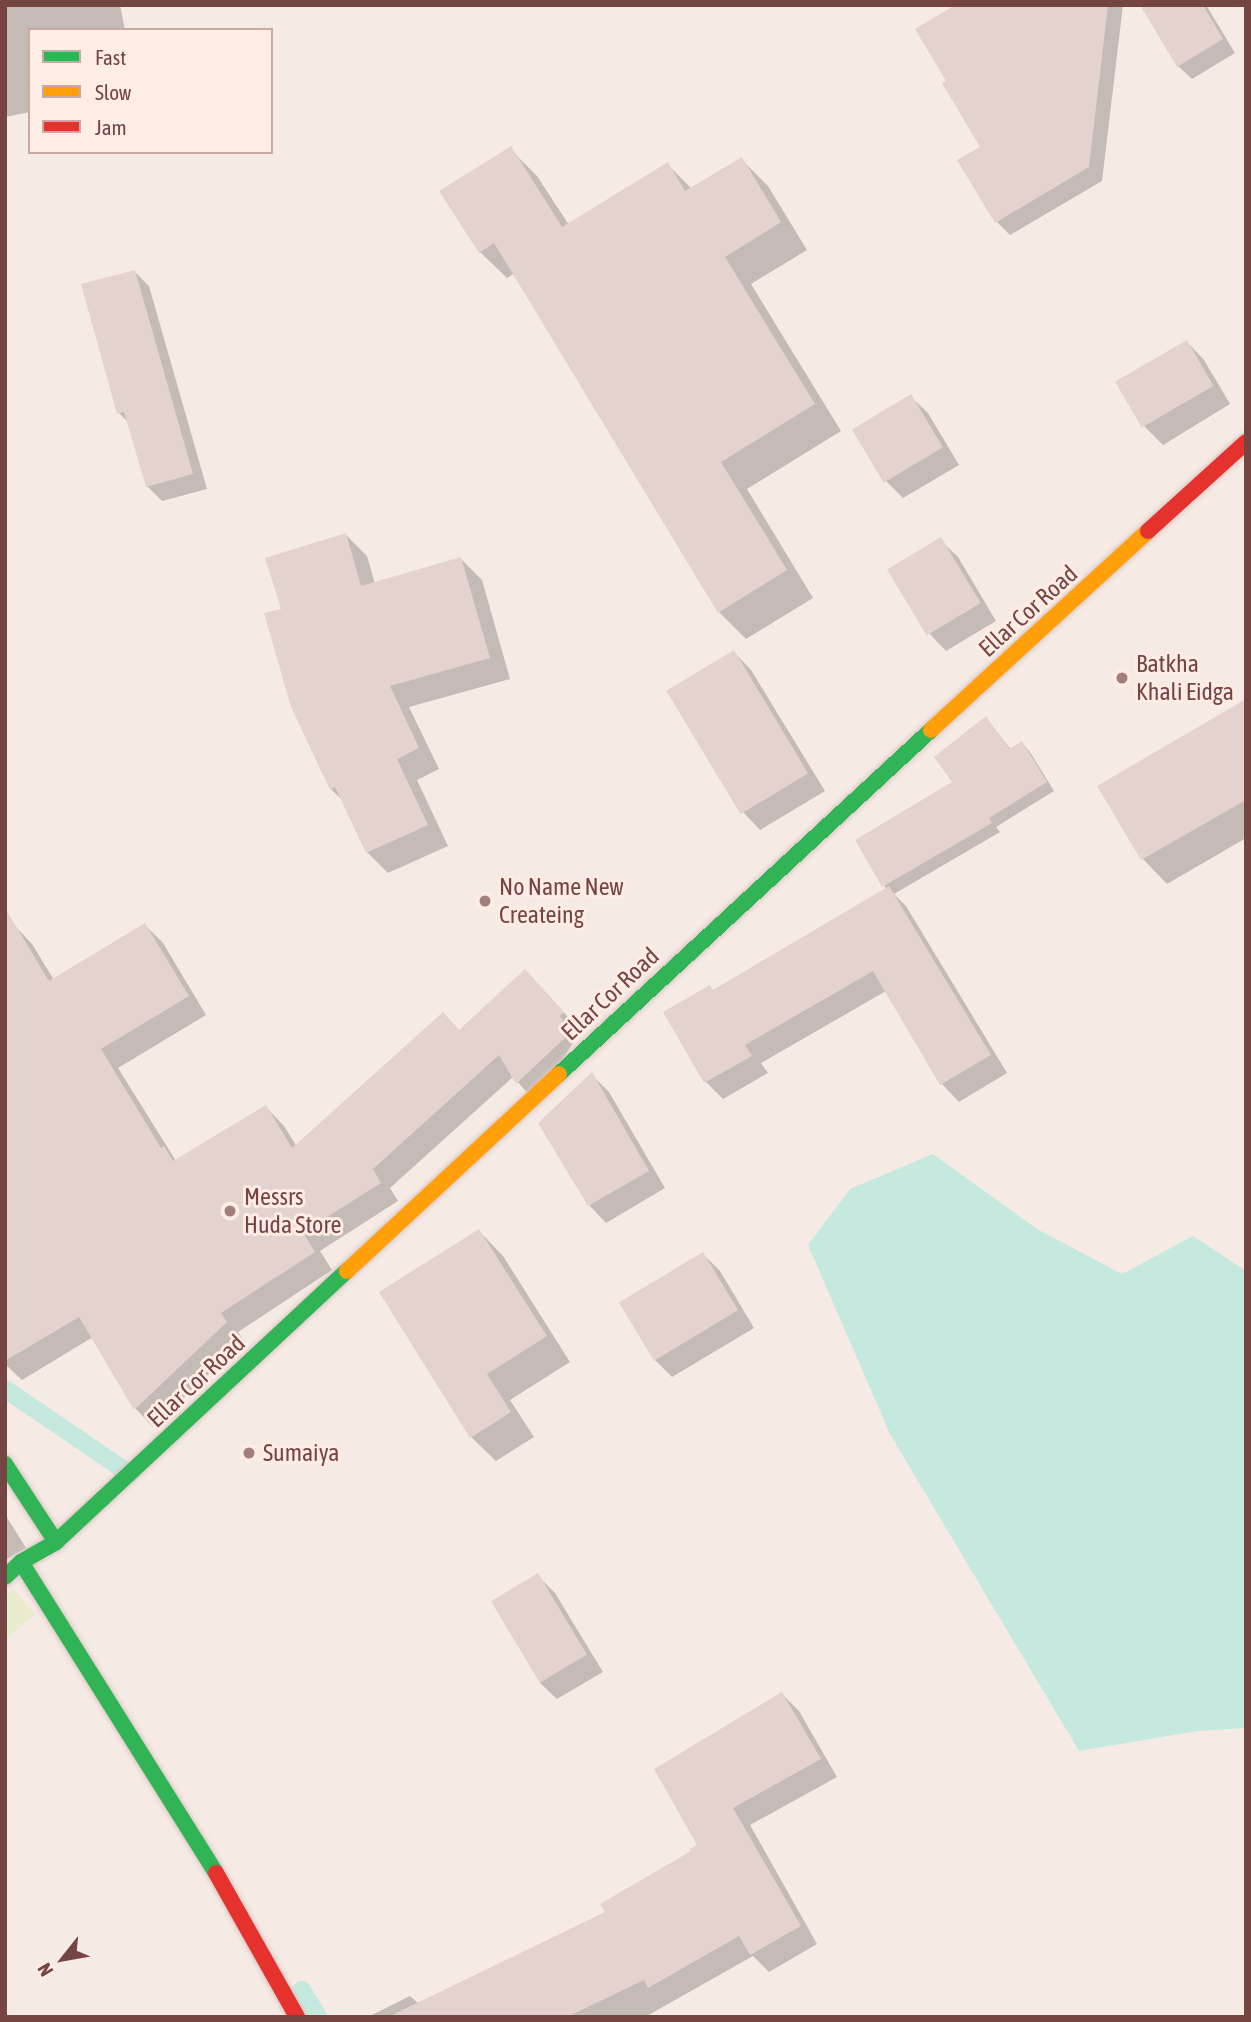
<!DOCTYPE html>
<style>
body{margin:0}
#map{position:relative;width:1251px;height:2022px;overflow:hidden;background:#f6eae4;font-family:"Asap Condensed",sans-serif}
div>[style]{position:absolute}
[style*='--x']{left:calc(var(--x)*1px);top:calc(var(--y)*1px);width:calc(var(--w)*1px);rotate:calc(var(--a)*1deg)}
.green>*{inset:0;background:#e9ebcd}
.water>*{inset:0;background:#c5e9df}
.shadow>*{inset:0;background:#0003}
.stream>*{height:18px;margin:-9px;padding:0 9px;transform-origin:9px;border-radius:9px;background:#c5e9df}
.building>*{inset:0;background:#e4d2cf;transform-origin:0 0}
.roads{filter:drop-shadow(0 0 2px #d9c6c4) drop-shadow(0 0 2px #d9c6c4)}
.fast>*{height:16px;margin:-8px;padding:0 8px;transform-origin:8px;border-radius:8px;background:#30b455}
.slow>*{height:16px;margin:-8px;padding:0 8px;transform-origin:8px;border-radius:8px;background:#ff9f0a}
.jam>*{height:16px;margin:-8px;padding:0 8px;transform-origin:8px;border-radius:8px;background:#e5322d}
.dots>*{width:19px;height:19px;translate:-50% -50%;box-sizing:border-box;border:4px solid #ffece4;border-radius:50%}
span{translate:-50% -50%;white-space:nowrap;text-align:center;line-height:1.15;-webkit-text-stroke:6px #ffece4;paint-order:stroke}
.street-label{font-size:24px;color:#754544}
.poi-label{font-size:24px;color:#754544}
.left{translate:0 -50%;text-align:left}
.frame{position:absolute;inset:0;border:7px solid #754544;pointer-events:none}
.legend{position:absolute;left:28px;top:28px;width:245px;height:126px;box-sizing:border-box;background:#ffece4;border:2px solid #c8a9a4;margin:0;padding:9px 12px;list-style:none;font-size:21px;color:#754544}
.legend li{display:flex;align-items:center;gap:14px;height:35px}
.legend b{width:35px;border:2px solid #c8a9a4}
.north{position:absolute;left:28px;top:1924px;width:70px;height:70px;-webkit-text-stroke:5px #ffece4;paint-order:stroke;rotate:239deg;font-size:19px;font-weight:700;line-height:28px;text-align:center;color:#754544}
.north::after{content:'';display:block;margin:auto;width:24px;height:32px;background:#754544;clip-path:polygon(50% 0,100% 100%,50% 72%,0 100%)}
</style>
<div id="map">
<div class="green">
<div style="clip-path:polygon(13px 1589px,35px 1614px,5px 1640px,5px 1596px)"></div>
</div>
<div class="water">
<div style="clip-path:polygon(933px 1154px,1037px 1229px,1122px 1274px,1193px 1236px,1246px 1271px,1246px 1728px,1197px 1731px,1079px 1751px,890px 1434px,808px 1245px,850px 1189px)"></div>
</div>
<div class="shadow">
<div style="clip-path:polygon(5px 5px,120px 5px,125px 30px,30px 30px,30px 112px,5px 117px)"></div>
<div style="clip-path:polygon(958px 5px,1123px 5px,1102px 181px,1010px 235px,996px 221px,983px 147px,949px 82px)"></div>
<div style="clip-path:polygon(1142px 5px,1206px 5px,1235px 53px,1192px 79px,1178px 66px)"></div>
<div style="clip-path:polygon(510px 149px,537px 176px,569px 225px,668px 165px,692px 189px,741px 159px,768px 186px,807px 250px,751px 284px,841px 431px,747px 489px,813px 598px,746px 639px,719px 612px,515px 273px,507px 278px,480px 252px)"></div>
<div style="clip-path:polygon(135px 272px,149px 286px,207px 489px,162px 501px,147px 486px,130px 424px,119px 413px)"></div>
<div style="clip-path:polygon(1187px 342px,1204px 360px,1230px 404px,1163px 445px,1145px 427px,1119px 383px)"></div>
<div style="clip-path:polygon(910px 396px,928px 413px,959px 465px,903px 498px,886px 481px,854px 431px)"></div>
<div style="clip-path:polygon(346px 535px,367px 556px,375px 584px,461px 559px,482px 580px,510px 679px,409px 707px,439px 769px,417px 780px,448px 846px,388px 873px,367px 852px,343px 801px,331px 789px,283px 610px)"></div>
<div style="clip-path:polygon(940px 540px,958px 557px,996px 621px,946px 651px,929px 633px,890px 570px)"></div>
<div style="clip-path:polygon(734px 652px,751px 670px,825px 791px,760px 830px,743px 812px)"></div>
<div style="clip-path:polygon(1246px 701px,1246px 838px,1167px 884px,1143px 859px,1100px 786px)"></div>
<div style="clip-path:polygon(986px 718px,1011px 750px,1022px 743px,1030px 752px,1054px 791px,996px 827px,1000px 832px,894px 894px,906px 906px,1007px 1073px,959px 1102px,942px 1084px,886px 991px,761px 1063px,768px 1073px,723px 1099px,706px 1082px,665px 1013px,710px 987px,714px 991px,887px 890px,857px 841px,954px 783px)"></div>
<div style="clip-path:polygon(14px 925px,32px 944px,54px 980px,145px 925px,163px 943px,206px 1015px,118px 1068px,176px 1161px,266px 1107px,284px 1126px,297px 1147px,459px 1032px,525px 971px,581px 1031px,535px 1101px,513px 1077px,390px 1188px,398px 1201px,320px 1251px,332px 1270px,238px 1332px,244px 1341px,153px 1427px,136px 1409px,93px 1337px,22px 1380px,5px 1364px,5px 1100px)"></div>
<div style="clip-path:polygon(592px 1075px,609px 1092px,665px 1188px,606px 1223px,589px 1205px)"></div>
<div style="clip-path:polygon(479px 1231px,503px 1256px,570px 1362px,510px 1400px,534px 1437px,496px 1461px,471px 1437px)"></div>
<div style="clip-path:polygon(703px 1254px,720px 1271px,754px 1328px,672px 1377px,654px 1359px,621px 1302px)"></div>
<div style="clip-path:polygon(5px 1514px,26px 1548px,5px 1560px)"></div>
<div style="clip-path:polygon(538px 1576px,555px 1593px,603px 1672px,557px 1699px,539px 1682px)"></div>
<div style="clip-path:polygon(782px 1694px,799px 1711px,837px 1777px,750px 1825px,817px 1944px,769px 1972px,753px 1956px,645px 2017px,368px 2017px,410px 1996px,419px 2004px,608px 1913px,693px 1852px)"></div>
</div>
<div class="stream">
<div style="--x:5;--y:1389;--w:151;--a:34.2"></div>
<div style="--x:302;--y:1990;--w:31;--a:59"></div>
</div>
<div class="building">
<div style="clip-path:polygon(955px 5px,1108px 5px,1089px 167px,995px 223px,957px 160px,980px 147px,942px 83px,946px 81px,915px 29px)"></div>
<div style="clip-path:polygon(1140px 5px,1203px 5px,1223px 39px,1177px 67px)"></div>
<div style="clip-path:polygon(511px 146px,562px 227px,668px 162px,685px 191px,742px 157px,781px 222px,725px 257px,815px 404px,721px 462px,787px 570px,718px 613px,494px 243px,479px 253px,439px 191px)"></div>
<div style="clip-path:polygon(135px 270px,193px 474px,146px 487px,124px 412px,117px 414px,81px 284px)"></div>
<div style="left:1187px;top:340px;width:53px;height:83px;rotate:60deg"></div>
<div style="left:911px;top:394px;width:62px;height:69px;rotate:59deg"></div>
<div style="clip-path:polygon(346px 533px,361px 586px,461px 557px,490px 658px,390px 686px,419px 748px,397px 759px,428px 825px,366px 853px,335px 787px,330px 790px,291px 707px,264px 613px,281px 609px,265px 558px)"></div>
<div style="left:941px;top:537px;width:77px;height:63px;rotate:59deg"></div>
<div style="left:734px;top:650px;width:144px;height:79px;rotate:59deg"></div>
<div style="clip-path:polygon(1246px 699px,1246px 800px,1141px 860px,1097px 786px)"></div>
<div style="clip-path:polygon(986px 716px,1009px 749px,1022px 741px,1047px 782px,989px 818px,992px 823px,882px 887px,855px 840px,952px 782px,934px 757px)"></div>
<div style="clip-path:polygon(889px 886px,991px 1055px,940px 1085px,873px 971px,745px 1045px,752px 1056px,704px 1083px,663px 1012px,710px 985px,713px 990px)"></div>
<div style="clip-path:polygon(5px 908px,49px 981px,145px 923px,189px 996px,101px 1049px,161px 1148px,164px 1146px,173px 1161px,266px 1105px,292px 1148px,443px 1012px,459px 1030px,525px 969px,564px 1012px,560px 1016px,570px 1033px,516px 1084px,499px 1055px,373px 1169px,381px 1183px,303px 1232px,315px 1252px,221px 1313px,227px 1322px,134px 1410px,79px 1317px,5px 1361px)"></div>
<div style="clip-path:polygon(592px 1072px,649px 1171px,588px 1206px,538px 1123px)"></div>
<div style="clip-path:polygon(479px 1229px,547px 1336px,487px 1374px,511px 1412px,470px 1438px,379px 1292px)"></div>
<div style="left:703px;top:1252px;width:68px;height:98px;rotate:59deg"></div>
<div style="left:538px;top:1573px;width:95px;height:55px;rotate:59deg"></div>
<div style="clip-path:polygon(782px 1692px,821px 1759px,733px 1808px,801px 1926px,750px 1955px,739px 1936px,648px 1988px,644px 1980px,567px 2017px,388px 2017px,605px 1912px,600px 1904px,691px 1851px,689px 1849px,697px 1845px,654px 1769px)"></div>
</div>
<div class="roads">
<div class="fast">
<div style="--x:559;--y:1074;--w:507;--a:-42.76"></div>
<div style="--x:5;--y:1464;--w:93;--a:56.8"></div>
<div style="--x:21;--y:1562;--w:367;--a:57.9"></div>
<div style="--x:5;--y:1577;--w:22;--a:-43"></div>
<div style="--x:21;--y:1562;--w:40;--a:-29.7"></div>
<div style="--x:56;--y:1542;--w:398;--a:-43"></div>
</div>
<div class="slow">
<div style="--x:931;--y:730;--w:294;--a:-42.5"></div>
<div style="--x:347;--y:1271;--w:289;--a:-42.9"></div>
</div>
<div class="jam">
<div style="--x:1148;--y:531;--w:132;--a:-42.2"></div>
<div style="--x:216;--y:1873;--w:165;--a:60.6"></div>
</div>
</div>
<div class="dots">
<div style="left:1122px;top:678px;background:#a27f7c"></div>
<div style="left:485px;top:901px;background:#a27f7c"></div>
<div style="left:230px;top:1211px;background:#a27f7c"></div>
<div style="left:249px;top:1453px;background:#a27f7c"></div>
</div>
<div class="street-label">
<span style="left:1028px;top:611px;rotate:-42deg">Ellar Cor Road</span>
<span style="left:610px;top:994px;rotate:-43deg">Ellar Cor Road</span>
<span style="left:196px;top:1381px;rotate:-43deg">Ellar Cor Road</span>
</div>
<div class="poi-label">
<span class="left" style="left:1136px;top:678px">Batkha<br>Khali Eidga</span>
<span class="left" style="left:499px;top:901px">No Name New<br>Createing</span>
<span class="left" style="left:244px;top:1211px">Messrs<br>Huda Store</span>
<span class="left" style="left:263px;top:1453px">Sumaiya</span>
</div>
<div class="frame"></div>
<ul class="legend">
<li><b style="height:9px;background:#30b455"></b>Fast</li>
<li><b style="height:9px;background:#ff9f0a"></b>Slow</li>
<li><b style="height:9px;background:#e5322d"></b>Jam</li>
</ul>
<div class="north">N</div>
</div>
